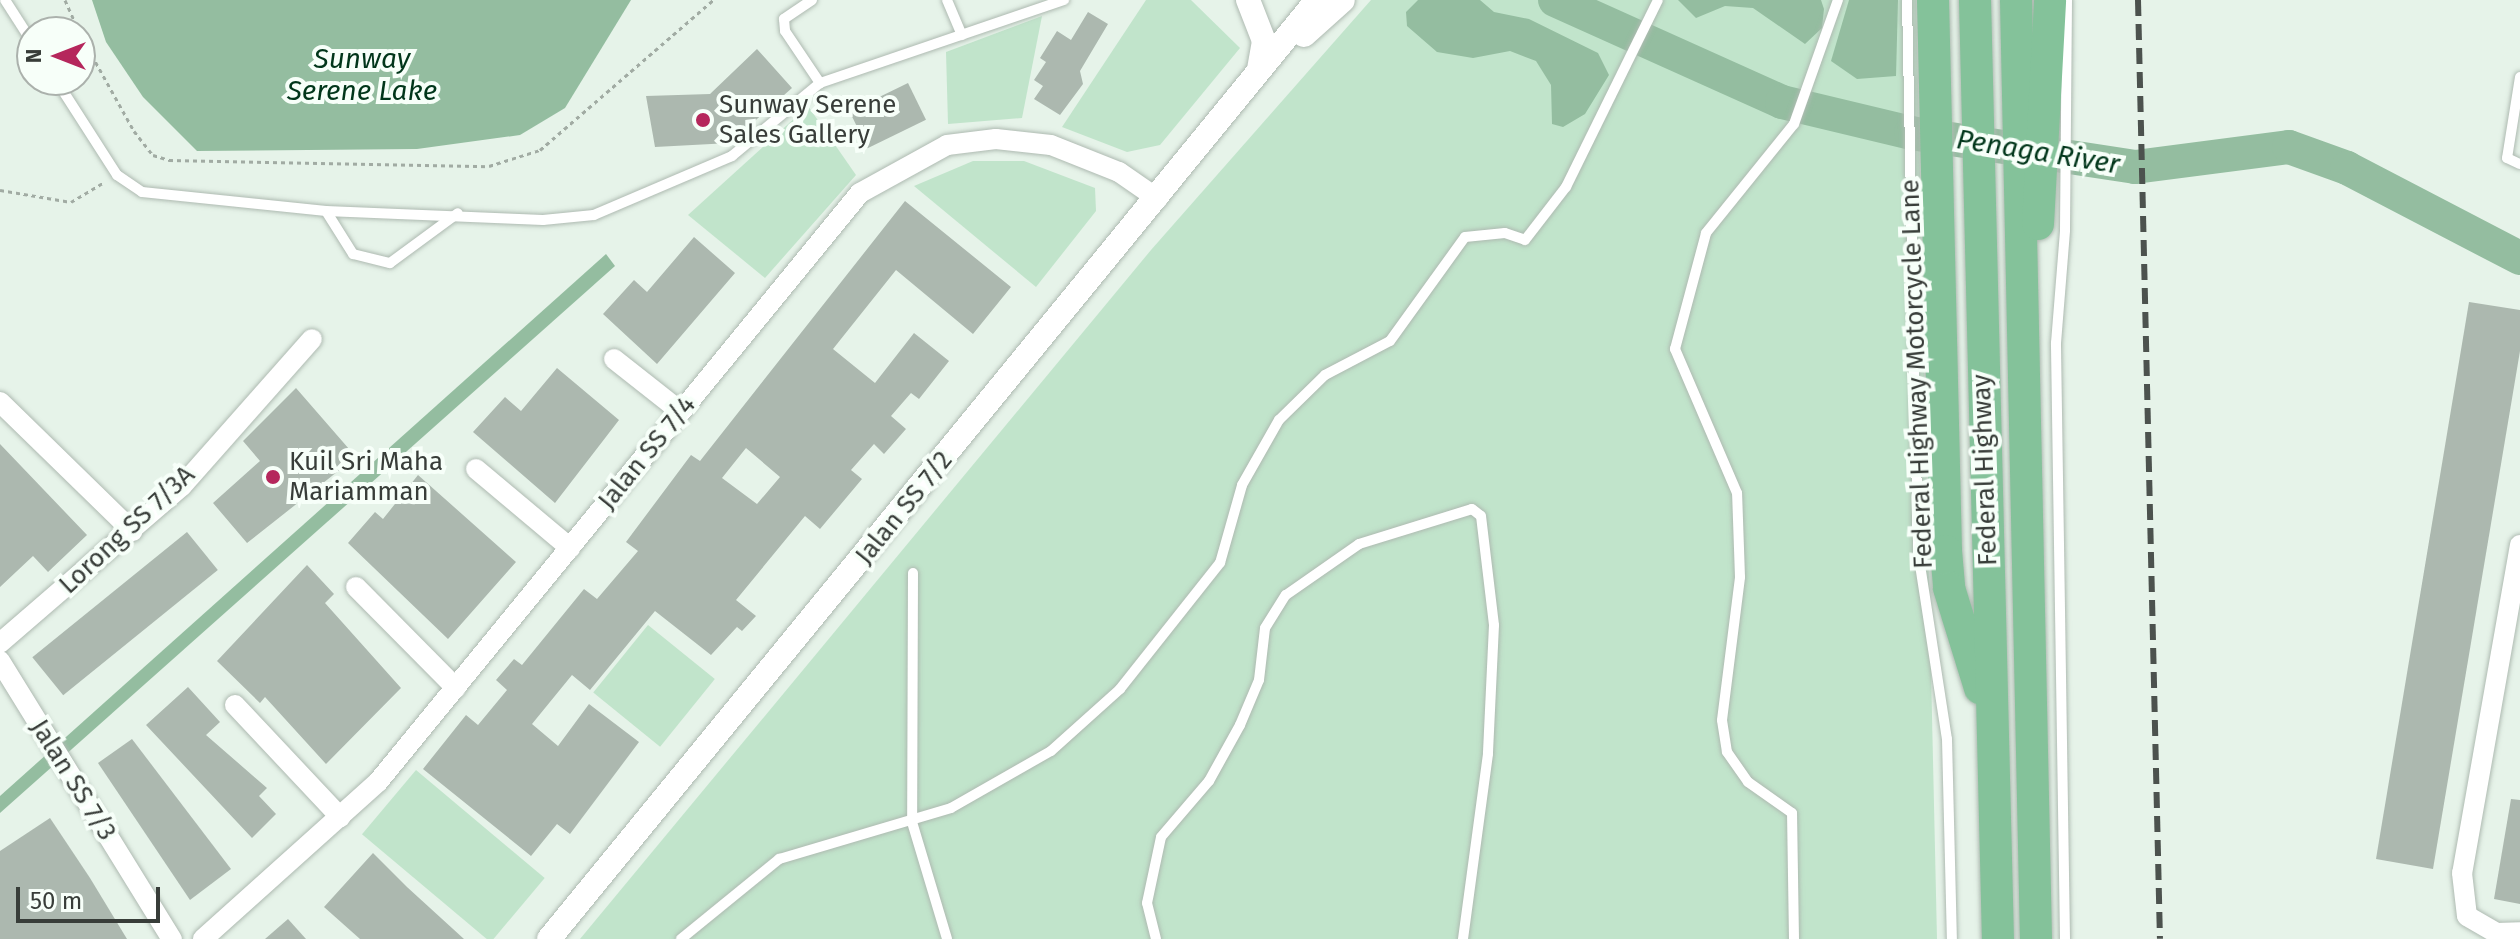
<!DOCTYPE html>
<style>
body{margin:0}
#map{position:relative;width:2520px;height:939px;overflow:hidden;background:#e6f3e9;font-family:"Fira Sans",sans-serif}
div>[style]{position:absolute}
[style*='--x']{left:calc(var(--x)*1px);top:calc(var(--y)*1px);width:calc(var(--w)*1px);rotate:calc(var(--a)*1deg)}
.green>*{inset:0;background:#c1e4cb;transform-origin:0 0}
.water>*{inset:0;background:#94bda0}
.river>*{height:34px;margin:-17px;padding:0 17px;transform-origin:17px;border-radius:17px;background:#94bda0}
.building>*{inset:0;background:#acb8af;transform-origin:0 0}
.path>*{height:3px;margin-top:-1.5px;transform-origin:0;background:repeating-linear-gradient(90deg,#a1aba3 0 4px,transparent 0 8px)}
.roads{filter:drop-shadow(0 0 2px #aebab1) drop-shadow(0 0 2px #aebab1)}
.service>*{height:10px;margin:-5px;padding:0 5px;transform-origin:5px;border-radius:5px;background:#fff}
.minor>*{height:20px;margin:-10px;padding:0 10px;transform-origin:10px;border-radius:10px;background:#fff}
.tertiary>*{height:24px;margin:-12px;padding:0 12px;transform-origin:12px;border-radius:12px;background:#fff}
.trunk>*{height:32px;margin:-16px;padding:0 16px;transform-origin:16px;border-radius:16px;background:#84c29a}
.rail>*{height:6px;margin-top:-3px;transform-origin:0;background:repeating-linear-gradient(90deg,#4c524e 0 16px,transparent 0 24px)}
.dots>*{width:22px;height:22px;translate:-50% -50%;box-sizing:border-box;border:4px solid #f7fff9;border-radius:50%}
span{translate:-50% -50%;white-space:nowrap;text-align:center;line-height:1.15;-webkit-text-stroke:8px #f7fff9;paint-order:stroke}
.poi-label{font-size:26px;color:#383d39}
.left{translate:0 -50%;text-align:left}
.street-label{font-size:26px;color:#383d39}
.water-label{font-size:28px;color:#01361a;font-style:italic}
.north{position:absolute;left:16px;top:16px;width:80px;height:80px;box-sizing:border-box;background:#f7fff9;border:2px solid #abb1ac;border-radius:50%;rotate:270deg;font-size:22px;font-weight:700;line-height:32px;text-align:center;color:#383d39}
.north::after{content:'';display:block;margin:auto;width:28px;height:36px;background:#b5275c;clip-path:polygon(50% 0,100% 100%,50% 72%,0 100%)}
.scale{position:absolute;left:16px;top:887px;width:144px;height:36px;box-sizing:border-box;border:4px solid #383d39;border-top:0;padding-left:10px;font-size:24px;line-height:28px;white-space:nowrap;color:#383d39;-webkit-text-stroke:6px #f7fff9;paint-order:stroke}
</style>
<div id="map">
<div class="green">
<div style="clip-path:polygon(1146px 0,1191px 0,1240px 48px,1160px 145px,1127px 152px,1062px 127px)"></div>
<div style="clip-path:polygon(1371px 0,1916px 0,1937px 939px,580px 939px,1151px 250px)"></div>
<div style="clip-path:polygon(1042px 16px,1022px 118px,948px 124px,946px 52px)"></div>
<div style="clip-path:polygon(808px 106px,856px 175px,765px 278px,688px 215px)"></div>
<div style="clip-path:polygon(973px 161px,1024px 161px,1095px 188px,1096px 211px,1036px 287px,914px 186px)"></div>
<div style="left:648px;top:625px;width:86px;height:87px;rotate:39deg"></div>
<div style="left:416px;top:770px;width:168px;height:84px;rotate:40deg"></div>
</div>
<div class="water">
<div style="clip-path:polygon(92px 0,631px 0,565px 108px,520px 135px,417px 149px,197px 151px,143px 97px,106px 42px)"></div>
<div style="clip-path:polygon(1418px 0,1480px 0,1494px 12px,1529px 19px,1598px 53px,1609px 75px,1585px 114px,1563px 127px,1552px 124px,1551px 85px,1536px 61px,1510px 51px,1473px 58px,1437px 52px,1407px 26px,1406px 12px)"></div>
<div style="clip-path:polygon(1678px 0,1821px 0,1824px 9px,1822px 28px,1805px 44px,1753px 8px,1725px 6px,1696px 18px)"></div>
<div style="clip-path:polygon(1849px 0,1898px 0,1896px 76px,1857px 79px,1831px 61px)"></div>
<div style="clip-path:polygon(606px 254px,615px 266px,0 813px,0 796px)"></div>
</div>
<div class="river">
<div style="--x:1555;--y:0;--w:249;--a:24.2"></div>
<div style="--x:1782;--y:102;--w:133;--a:13.5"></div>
<div style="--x:1911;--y:133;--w:227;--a:8.6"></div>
<div style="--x:2135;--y:167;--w:155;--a:-7.4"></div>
<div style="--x:2289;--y:147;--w:62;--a:19.9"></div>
<div style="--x:2347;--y:168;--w:195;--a:27.5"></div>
</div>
<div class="building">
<div style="clip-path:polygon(1088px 12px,1108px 24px,1080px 71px,1083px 84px,1060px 115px,1034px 99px,1043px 86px,1034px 80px,1046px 62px,1040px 58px,1057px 31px,1071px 40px)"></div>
<div style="clip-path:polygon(757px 49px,792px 88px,730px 143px,655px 147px,646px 96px,710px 94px)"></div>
<div style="left:908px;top:83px;width:41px;height:65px;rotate:64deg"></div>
<div style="clip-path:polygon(evenodd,905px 201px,1011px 287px,973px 334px,896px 270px,833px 349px,875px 383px,914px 333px,949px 361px,919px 399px,911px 393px,891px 416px,906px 429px,884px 454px,874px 444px,851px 470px,862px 479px,820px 529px,805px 516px,736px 600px,756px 616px,742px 631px,737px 627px,711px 655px,655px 611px,590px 690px,572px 675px,532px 724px,558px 746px,589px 704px,639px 742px,570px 834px,557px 824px,531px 856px,423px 769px,466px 715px,478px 725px,507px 690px,496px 680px,514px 659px,522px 665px,584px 589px,597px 599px,638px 551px,626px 542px,691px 455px,700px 461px,905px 201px,746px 448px,780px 477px,757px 504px,722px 478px,746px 448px)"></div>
<div style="clip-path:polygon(694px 237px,735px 273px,657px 364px,603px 314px,634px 280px,647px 292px)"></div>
<div style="clip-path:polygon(2469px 302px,2520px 310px,2520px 351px,2433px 869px,2376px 859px)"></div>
<div style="clip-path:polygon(557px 368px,619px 420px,555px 503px,473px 432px,505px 397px,521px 411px)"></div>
<div style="clip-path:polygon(296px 388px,356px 457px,247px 543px,213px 503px,260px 461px,243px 441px)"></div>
<div style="clip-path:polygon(0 444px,87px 535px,48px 572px,33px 556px,0 587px)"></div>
<div style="clip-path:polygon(418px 475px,516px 562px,448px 639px,348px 543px,375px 512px,383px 519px)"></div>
<div style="left:187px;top:532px;width:49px;height:199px;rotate:51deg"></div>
<div style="clip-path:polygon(307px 565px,334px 594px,325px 603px,401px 688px,326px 764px,265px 697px,260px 703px,217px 661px)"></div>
<div style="clip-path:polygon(188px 687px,220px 722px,206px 735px,267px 788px,259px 796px,276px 814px,252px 838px,146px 725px)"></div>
<div style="clip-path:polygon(132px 739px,231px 869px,190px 900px,98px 763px)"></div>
<div style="clip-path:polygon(2511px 799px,2520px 800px,2520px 904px,2494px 899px)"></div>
<div style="clip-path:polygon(50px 818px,90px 878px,127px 939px,0 939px,0 851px)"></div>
<div style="clip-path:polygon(373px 853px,407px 887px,464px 939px,360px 939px,324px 907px)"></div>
<div style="clip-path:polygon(288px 919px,306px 939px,265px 939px)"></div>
</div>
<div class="path">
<div style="--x:65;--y:0;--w:35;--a:66"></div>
<div style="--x:80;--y:34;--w:111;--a:60.9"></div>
<div style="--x:134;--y:131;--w:31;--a:52"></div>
<div style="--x:153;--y:155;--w:17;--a:17"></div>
<div style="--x:169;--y:160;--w:320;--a:1.1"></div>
<div style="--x:489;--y:166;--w:53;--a:-17.4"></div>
<div style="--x:540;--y:150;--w:229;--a:-40.9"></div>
<div style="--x:0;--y:190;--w:72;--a:9.6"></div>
<div style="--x:71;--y:202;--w:37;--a:-31"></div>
</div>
<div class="roads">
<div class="service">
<div style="--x:5;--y:0;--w:50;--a:57.3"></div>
<div style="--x:812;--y:0;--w:34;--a:146"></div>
<div style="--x:784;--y:19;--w:12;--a:85"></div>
<div style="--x:785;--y:31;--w:63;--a:56.1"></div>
<div style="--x:947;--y:0;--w:38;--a:67"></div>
<div style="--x:1907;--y:0;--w:552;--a:88.86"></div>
<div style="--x:1918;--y:552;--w:189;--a:81.2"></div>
<div style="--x:1947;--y:739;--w:200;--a:88.6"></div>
<div style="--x:2520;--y:77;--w:82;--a:99.1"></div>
<div style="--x:2507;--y:158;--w:14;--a:25"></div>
<div style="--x:56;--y:80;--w:113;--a:57.3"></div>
<div style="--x:117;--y:175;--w:30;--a:34"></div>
<div style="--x:142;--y:192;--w:185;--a:5.9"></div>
<div style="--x:326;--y:211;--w:217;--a:2.4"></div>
<div style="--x:543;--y:220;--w:51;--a:-5.6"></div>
<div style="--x:594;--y:215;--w:150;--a:-23.1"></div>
<div style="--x:732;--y:156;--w:114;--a:-39.7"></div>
<div style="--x:820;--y:83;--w:258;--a:-18.8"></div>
<div style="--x:326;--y:211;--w:51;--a:57.9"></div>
<div style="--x:353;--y:254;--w:38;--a:14"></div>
<div style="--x:390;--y:263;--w:84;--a:-36.3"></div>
<div style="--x:913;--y:573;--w:249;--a:90.2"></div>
<div style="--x:912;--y:822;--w:122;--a:73.3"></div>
<div style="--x:681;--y:939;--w:127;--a:-39.2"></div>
<div style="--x:779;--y:859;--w:179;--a:-16.5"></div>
<div style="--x:951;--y:808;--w:115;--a:-29.7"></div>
<div style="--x:1051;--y:751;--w:93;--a:-41.9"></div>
<div style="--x:1120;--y:689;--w:161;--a:-51.6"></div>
<div style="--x:1220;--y:563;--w:81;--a:-74.2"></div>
<div style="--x:1242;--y:485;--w:75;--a:-60.4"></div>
<div style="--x:1279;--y:420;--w:64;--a:-44.4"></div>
<div style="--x:1325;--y:375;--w:73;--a:-27.6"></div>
<div style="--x:1390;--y:341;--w:128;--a:-54.2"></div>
<div style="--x:1465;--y:237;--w:40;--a:-5.7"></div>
<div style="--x:1505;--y:233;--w:21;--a:19"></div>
<div style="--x:1525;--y:240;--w:67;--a:-52.3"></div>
<div style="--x:1566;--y:187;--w:208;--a:-63.8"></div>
<div style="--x:1156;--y:939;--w:37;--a:-104"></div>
<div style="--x:1147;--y:903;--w:67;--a:-78"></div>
<div style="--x:1161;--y:837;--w:74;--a:-49.4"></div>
<div style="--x:1209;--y:781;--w:64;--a:-61"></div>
<div style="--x:1240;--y:725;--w:49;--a:-67.1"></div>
<div style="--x:1259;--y:680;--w:52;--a:-83.4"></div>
<div style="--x:1265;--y:628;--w:39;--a:-58"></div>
<div style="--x:1286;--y:595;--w:89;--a:-34.9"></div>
<div style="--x:1359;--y:544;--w:118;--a:-17.2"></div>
<div style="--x:1472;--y:509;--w:11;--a:38"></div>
<div style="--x:1481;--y:516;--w:110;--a:83.2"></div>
<div style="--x:1494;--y:625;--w:129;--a:92.7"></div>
<div style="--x:1488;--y:754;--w:187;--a:97.7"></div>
<div style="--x:1794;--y:939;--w:126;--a:-90.9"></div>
<div style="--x:1792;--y:813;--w:54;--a:-144.8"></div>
<div style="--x:1748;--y:782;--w:37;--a:-125"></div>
<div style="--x:1727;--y:752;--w:32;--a:-99"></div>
<div style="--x:1722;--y:720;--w:144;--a:-82.8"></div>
<div style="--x:1740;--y:577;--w:84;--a:-92"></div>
<div style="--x:1737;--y:493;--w:157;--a:-113.3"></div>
<div style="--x:1675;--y:349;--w:120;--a:-75"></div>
<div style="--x:1706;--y:233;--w:140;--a:-51.1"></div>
<div style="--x:1794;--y:124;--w:132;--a:-70.5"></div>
<div style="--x:2065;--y:939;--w:596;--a:-90.87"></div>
<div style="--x:2056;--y:343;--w:113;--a:-85.4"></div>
<div style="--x:2065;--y:230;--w:230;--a:-89.5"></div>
</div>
<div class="minor">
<div style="--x:614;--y:359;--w:85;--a:38.3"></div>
<div style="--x:0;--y:402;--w:185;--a:44.3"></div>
<div style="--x:476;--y:469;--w:123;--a:40"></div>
<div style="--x:2520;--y:545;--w:333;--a:100"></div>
<div style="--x:2462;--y:873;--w:43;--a:83.4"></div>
<div style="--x:2467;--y:916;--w:34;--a:30"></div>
<div style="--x:2497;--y:933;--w:23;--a:-2"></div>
<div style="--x:356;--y:587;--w:142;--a:45.3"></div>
<div style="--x:0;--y:643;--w:240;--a:-40.8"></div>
<div style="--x:182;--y:486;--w:196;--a:-48.5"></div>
<div style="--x:0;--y:661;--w:327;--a:58.3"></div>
<div style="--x:235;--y:705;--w:154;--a:46.8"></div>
<div style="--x:203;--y:939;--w:235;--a:-41.9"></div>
<div style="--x:378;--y:782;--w:761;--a:-50.71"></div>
<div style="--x:860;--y:193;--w:99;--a:-28.9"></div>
<div style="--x:947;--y:145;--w:49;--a:-7"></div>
<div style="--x:996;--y:139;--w:55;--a:6.2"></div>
<div style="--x:1051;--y:145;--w:73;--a:21.7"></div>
<div style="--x:1119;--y:172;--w:47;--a:34.7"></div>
</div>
<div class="tertiary">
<div style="--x:1248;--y:0;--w:44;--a:68.7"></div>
<div style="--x:1264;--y:41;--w:29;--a:100"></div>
<div style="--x:1304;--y:35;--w:52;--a:-41.9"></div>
<div style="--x:549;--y:939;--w:1213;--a:-50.72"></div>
</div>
<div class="trunk">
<div style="--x:1933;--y:0;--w:551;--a:88.65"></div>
<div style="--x:1946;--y:551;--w:37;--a:85"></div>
<div style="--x:1949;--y:588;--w:105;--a:72.8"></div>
<div style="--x:1975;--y:0;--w:939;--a:88.6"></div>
<div style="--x:2016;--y:0;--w:939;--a:88.78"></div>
<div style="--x:2038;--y:224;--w:224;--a:-86.9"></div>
</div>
</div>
<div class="rail">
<div style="--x:2138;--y:0;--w:939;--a:88.66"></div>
</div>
<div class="dots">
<div style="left:703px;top:120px;background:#b5275c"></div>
<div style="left:273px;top:477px;background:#b5275c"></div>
</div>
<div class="poi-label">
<span class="left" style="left:719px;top:120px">Sunway Serene<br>Sales Gallery</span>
<span class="left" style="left:289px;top:477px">Kuil Sri Maha<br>Mariamman</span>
</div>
<div class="street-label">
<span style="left:1917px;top:374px;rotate:-92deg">Federal Highway Motorcycle Lane</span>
<span style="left:647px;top:453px;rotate:-51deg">Jalan SS 7/4</span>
<span style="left:1985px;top:470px;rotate:-92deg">Federal Highway</span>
<span style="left:904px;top:508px;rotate:-51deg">Jalan SS 7/2</span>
<span style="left:127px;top:530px;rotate:-43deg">Lorong SS 7/3A</span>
<span style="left:73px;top:780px;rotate:58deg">Jalan SS 7/3</span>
</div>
<div class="water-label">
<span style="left:362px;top:75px">Sunway<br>Serene Lake</span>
<span style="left:2038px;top:152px;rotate:9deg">Penaga River</span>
</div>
<div class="north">N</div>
<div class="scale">50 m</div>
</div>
